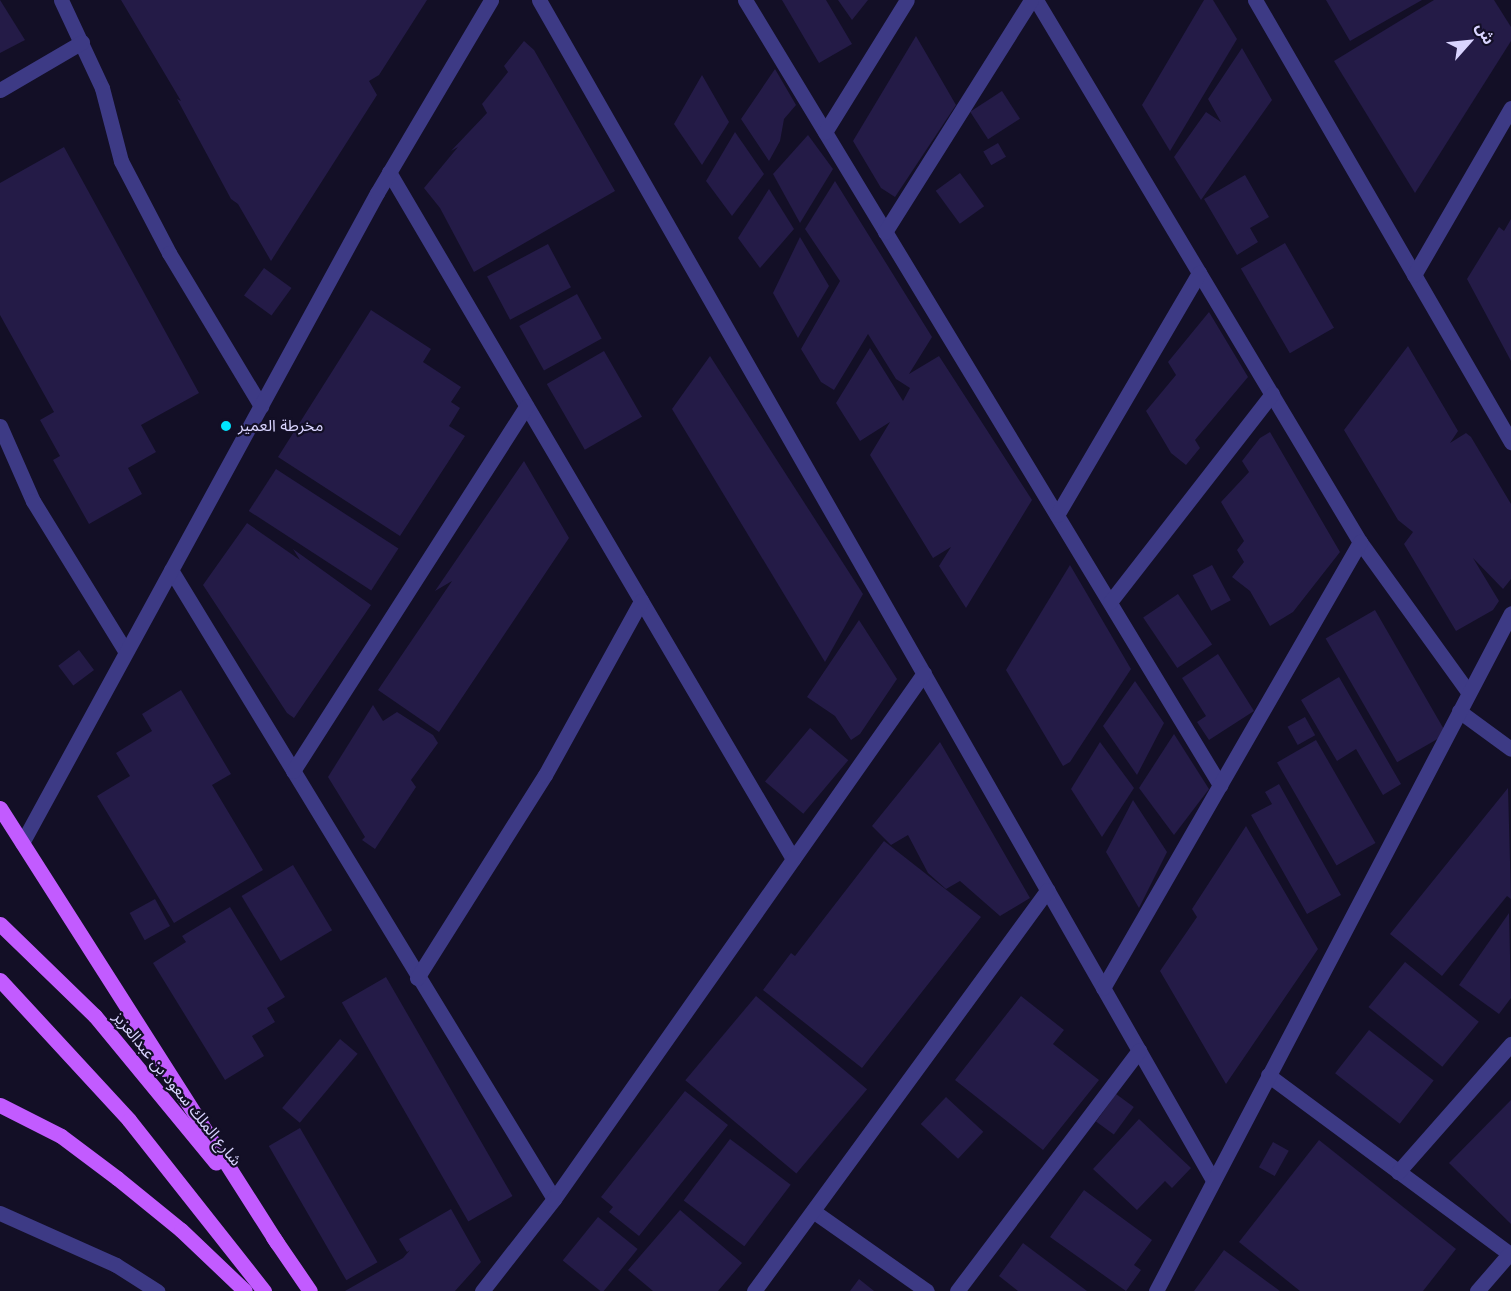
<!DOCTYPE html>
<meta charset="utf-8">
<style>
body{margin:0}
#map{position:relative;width:1511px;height:1291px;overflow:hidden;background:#130f26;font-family:Arial,"Noto Sans Arabic",sans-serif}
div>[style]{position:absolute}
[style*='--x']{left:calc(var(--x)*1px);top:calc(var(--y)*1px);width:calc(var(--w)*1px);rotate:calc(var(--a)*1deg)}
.building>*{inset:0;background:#241b47;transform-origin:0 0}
.minor>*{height:15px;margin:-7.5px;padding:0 7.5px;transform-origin:7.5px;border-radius:7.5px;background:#3d3a85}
.major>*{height:15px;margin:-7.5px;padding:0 7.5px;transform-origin:7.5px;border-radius:7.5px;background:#c25bff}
.dots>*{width:16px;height:16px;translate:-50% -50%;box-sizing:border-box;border:3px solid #130f26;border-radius:50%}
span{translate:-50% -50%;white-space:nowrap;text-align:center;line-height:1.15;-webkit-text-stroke:4.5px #130f26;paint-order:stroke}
.poi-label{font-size:16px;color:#d9d4ff}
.left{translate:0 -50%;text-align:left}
.street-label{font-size:16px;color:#d9d4ff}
.north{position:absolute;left:1439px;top:12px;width:60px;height:60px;-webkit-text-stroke:4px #130f26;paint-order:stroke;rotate:63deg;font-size:16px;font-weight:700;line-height:24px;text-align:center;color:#d9d4ff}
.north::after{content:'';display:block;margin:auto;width:21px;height:27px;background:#d9d4ff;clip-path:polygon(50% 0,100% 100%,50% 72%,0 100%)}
</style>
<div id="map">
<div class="building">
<div style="clip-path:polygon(0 0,25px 40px,0 53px)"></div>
<div style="clip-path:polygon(121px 0,427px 0,379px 75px,369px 81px,377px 95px,271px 261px,238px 204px,231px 199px,177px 99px,181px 101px)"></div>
<div style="clip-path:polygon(782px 0,826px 0,852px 44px,819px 63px)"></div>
<div style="clip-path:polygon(838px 0,868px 0,852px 20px)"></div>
<div style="clip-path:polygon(1204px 0,1213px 0,1237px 39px,1170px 151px,1142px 105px)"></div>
<div style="clip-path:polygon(1326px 0,1422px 0,1350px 41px)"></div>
<div style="clip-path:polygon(1434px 0,1494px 0,1511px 27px,1511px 41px,1415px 193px,1334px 61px)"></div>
<div style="clip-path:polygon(916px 36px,956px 105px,895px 197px,881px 188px,853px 141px)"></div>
<div style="clip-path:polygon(524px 41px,534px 50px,615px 191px,474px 272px,440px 208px,424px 188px,458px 147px,451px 151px,487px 113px,482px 104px,508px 72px,504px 66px)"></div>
<div style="clip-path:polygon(1242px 48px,1272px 100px,1201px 200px,1174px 157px,1206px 112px,1221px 122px,1208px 99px)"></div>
<div style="clip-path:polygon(775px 69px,796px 105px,784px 119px,780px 141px,769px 161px,741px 119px)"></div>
<div style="clip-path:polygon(702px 75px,729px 122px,702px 165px,674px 124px)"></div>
<div style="left:1002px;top:91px;width:33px;height:38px;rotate:57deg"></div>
<div style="clip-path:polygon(735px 132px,764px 174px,732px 216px,706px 181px)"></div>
<div style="clip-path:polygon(808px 135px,833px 169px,800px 223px,773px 174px)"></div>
<div style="left:998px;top:143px;width:16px;height:17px;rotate:60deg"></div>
<div style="clip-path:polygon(64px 147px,199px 393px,141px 425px,156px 452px,128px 468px,142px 494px,89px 524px,53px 460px,60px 456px,40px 420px,54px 412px,0 315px,0 183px)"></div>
<div style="left:960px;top:173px;width:41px;height:30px;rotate:54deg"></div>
<div style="clip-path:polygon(1245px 175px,1269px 217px,1250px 228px,1258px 242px,1237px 255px,1204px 199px)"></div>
<div style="clip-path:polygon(835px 181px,932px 337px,909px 374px,939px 356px,1032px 500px,966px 608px,939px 566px,951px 547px,933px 558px,870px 455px,890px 422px,860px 441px,836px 403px,870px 348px,903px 401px,910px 388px,896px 379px,868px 334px,834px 390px,821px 382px,801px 349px,840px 281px,805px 229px)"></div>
<div style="clip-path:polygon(769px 189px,794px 229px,760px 268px,738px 238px)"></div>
<div style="clip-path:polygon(1511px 219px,1511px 361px,1467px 279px,1499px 227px,1504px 231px)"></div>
<div style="clip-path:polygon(800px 237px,829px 286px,798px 338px,773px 293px)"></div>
<div style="left:1285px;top:243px;width:98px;height:51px;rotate:60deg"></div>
<div style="left:548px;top:244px;width:49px;height:69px;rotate:62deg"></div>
<div style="left:264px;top:268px;width:34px;height:34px;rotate:36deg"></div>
<div style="left:577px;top:294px;width:51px;height:66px;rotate:61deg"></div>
<div style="clip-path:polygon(371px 310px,431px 349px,423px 362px,461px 387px,451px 402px,460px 408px,449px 426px,465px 436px,400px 536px,278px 457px)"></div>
<div style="clip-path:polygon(1209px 312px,1248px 377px,1195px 440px,1200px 448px,1186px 465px,1171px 453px,1146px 411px,1176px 375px,1168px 362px)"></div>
<div style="clip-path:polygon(1408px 346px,1458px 431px,1450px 443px,1466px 433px,1471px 437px,1511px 504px,1511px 579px,1503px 589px,1473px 558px,1499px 601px,1493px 610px,1456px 631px,1404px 544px,1413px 532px,1398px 520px,1344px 430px)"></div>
<div style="left:604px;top:351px;width:76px;height:66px;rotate:60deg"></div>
<div style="clip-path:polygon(710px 356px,863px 594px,825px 662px,672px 409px)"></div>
<div style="clip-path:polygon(1270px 432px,1340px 552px,1293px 612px,1270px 626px,1250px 591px,1232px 577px,1244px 562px,1237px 550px,1244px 541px,1221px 502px,1249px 472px,1242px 461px,1260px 438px)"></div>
<div style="clip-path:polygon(524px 461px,569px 538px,439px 732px,378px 690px,452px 581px,435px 591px)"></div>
<div style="left:276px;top:469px;width:146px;height:50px;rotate:33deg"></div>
<div style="clip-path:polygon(247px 523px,300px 560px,293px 549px,371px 605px,294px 718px,287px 713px,203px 585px)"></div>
<div style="clip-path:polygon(1070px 565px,1131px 669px,1070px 762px,1063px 766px,1006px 670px)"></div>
<div style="left:1212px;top:565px;width:40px;height:22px;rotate:62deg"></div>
<div style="left:1178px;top:594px;width:61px;height:42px;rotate:56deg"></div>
<div style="left:1375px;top:610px;width:143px;height:57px;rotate:60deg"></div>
<div style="clip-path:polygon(859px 620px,897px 679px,860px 734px,851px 740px,835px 716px,807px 697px)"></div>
<div style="left:79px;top:650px;width:25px;height:26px;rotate:53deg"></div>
<div style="clip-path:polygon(1218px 654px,1254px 711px,1209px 740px,1197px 722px,1206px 716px,1182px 678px)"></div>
<div style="clip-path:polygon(1339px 677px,1401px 784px,1383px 795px,1356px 749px,1337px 761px,1301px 700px)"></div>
<div style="clip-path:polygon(1135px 681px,1164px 723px,1137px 775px,1103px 726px)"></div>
<div style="clip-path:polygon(181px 690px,231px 774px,212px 785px,263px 870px,174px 923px,97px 796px,130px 776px,116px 753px,152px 731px,142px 714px)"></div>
<div style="clip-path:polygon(373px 705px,383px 721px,397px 712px,433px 735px,438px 743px,411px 780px,416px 787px,375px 849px,362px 840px,365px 837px,328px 777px)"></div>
<div style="left:1305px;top:717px;width:21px;height:20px;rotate:61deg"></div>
<div style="left:810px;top:728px;width:50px;height:70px;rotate:40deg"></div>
<div style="clip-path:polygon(1174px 734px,1209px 789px,1174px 835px,1139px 788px)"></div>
<div style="left:1316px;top:740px;width:119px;height:45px;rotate:60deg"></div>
<div style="clip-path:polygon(940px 742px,1030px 898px,1000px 916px,960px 881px,946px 889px,928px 873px,908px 835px,891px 845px,872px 826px)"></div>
<div style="clip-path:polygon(1100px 742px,1134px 788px,1102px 837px,1071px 789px)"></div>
<div style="clip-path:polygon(1279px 784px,1341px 895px,1307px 914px,1251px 815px,1272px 804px,1265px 792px)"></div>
<div style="clip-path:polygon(1508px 788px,1511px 899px,1507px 896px,1442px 976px,1390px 934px)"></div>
<div style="clip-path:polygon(1133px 800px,1167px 852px,1139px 908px,1106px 852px)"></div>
<div style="clip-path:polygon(1246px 826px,1318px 949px,1226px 1084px,1160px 971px,1197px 917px,1192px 909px)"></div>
<div style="clip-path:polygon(884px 841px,981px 917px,862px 1068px,763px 990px,791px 953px,795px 956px)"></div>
<div style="left:293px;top:865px;width:76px;height:60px;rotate:59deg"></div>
<div style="left:155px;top:899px;width:31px;height:29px;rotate:61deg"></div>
<div style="clip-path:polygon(230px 907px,285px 997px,267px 1008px,275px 1022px,252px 1036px,264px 1056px,225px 1080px,153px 963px,186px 942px,182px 936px)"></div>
<div style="clip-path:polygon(1509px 913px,1511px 998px,1499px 1014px,1459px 985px)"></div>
<div style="left:1405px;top:962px;width:95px;height:58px;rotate:39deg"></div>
<div style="left:386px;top:977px;width:253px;height:51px;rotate:60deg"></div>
<div style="left:756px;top:996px;width:145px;height:110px;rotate:40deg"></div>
<div style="clip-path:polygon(1021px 996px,1064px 1030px,1053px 1044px,1099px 1080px,1043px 1150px,955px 1080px)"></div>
<div style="left:1369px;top:1030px;width:82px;height:55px;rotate:38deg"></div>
<div style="left:340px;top:1039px;width:23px;height:90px;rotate:40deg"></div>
<div style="clip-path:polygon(685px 1091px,728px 1125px,639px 1236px,609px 1212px,613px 1207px,601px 1197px)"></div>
<div style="left:1116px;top:1094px;width:22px;height:34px;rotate:36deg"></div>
<div style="left:946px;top:1097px;width:51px;height:37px;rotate:43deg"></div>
<div style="clip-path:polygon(1511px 1100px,1511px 1224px,1449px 1163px)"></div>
<div style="clip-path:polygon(1139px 1119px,1191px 1168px,1172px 1188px,1165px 1181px,1137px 1210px,1093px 1169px)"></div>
<div style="left:300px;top:1128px;width:155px;height:36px;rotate:60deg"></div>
<div style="left:730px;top:1139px;width:76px;height:77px;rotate:37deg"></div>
<div style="clip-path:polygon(1319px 1140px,1456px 1249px,1423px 1291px,1300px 1291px,1239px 1242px)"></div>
<div style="left:1273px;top:1142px;width:18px;height:29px;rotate:29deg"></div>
<div style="clip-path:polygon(1084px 1190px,1152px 1240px,1134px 1265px,1141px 1270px,1126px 1291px,1050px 1237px)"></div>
<div style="clip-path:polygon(451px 1209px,481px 1262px,455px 1291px,345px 1291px,403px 1258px,410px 1250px,407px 1252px,399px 1239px)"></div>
<div style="clip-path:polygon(680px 1210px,742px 1263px,718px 1291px,653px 1291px,628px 1270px)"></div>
<div style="left:598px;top:1217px;width:51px;height:56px;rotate:39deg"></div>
<div style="clip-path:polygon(1023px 1243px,1087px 1291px,1018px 1291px,999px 1276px)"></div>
<div style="clip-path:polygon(1224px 1250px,1280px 1291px,1194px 1291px)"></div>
<div style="clip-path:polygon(859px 1279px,874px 1291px,850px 1291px)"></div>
</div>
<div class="minor">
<div style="--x:61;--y:0;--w:97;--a:65"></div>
<div style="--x:102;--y:88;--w:75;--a:75.4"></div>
<div style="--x:121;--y:161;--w:104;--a:62.4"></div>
<div style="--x:169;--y:253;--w:179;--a:59"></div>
<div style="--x:539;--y:0;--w:1359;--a:60.27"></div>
<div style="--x:745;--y:0;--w:918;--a:58.82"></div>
<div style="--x:1036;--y:0;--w:631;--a:59.13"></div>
<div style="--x:1360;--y:542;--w:186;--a:54.2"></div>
<div style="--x:1255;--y:0;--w:511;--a:59.92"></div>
<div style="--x:0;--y:90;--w:95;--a:-30.3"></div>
<div style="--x:825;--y:132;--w:155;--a:-58.2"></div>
<div style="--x:389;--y:172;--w:797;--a:59.54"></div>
<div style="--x:885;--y:232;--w:274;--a:-57.8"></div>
<div style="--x:1414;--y:275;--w:193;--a:-59.9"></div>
<div style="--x:0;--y:426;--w:82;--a:66.3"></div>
<div style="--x:33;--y:501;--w:177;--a:58.4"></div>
<div style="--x:1057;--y:515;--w:281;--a:-59.6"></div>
<div style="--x:171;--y:570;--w:736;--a:58.66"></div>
<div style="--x:1110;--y:602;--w:264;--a:-52.1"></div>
<div style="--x:1459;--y:711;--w:64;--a:36.2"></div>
<div style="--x:293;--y:771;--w:433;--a:-57.4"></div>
<div style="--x:22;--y:843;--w:741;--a:-61.36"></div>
<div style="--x:377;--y:193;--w:224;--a:-59.4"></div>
<div style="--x:417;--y:978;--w:240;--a:-57.8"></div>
<div style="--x:545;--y:775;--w:199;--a:-61.1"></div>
<div style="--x:1103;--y:988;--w:515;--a:-60.05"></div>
<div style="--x:1268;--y:1075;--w:302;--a:36.5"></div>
<div style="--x:1398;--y:1172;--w:171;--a:-48.6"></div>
<div style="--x:813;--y:1211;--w:139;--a:35.1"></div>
<div style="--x:0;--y:1213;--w:127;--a:24.1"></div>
<div style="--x:116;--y:1265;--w:49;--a:32.4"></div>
<div style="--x:482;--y:1291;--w:117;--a:-52"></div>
<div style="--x:554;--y:1199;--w:643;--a:-54.88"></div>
<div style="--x:754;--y:1291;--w:497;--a:-53.8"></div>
<div style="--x:957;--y:1291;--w:302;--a:-52.9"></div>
<div style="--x:1156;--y:1291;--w:765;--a:-62.36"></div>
<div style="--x:1477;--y:1291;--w:49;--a:-49.1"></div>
</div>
<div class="major">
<div style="--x:0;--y:808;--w:516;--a:57.51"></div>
<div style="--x:0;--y:924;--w:132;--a:44.1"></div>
<div style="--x:95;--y:1016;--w:190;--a:50.5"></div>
<div style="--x:0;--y:980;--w:190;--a:47.3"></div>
<div style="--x:129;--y:1120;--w:218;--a:51.7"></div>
<div style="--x:0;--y:1105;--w:68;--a:26.9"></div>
<div style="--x:61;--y:1136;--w:70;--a:36.9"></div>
<div style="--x:117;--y:1178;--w:82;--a:39.1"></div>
<div style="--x:181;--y:1230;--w:88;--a:43.6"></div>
<div style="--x:273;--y:1237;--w:65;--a:55.6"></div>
</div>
<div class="dots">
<div style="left:226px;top:426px;background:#00e5ff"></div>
</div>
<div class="poi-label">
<span class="left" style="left:238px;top:426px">مخرطة العمير</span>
</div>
<div class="street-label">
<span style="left:177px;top:1089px;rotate:51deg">شارع الملك سعود بن عبدالعزيز</span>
</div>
<div class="north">ش</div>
</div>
